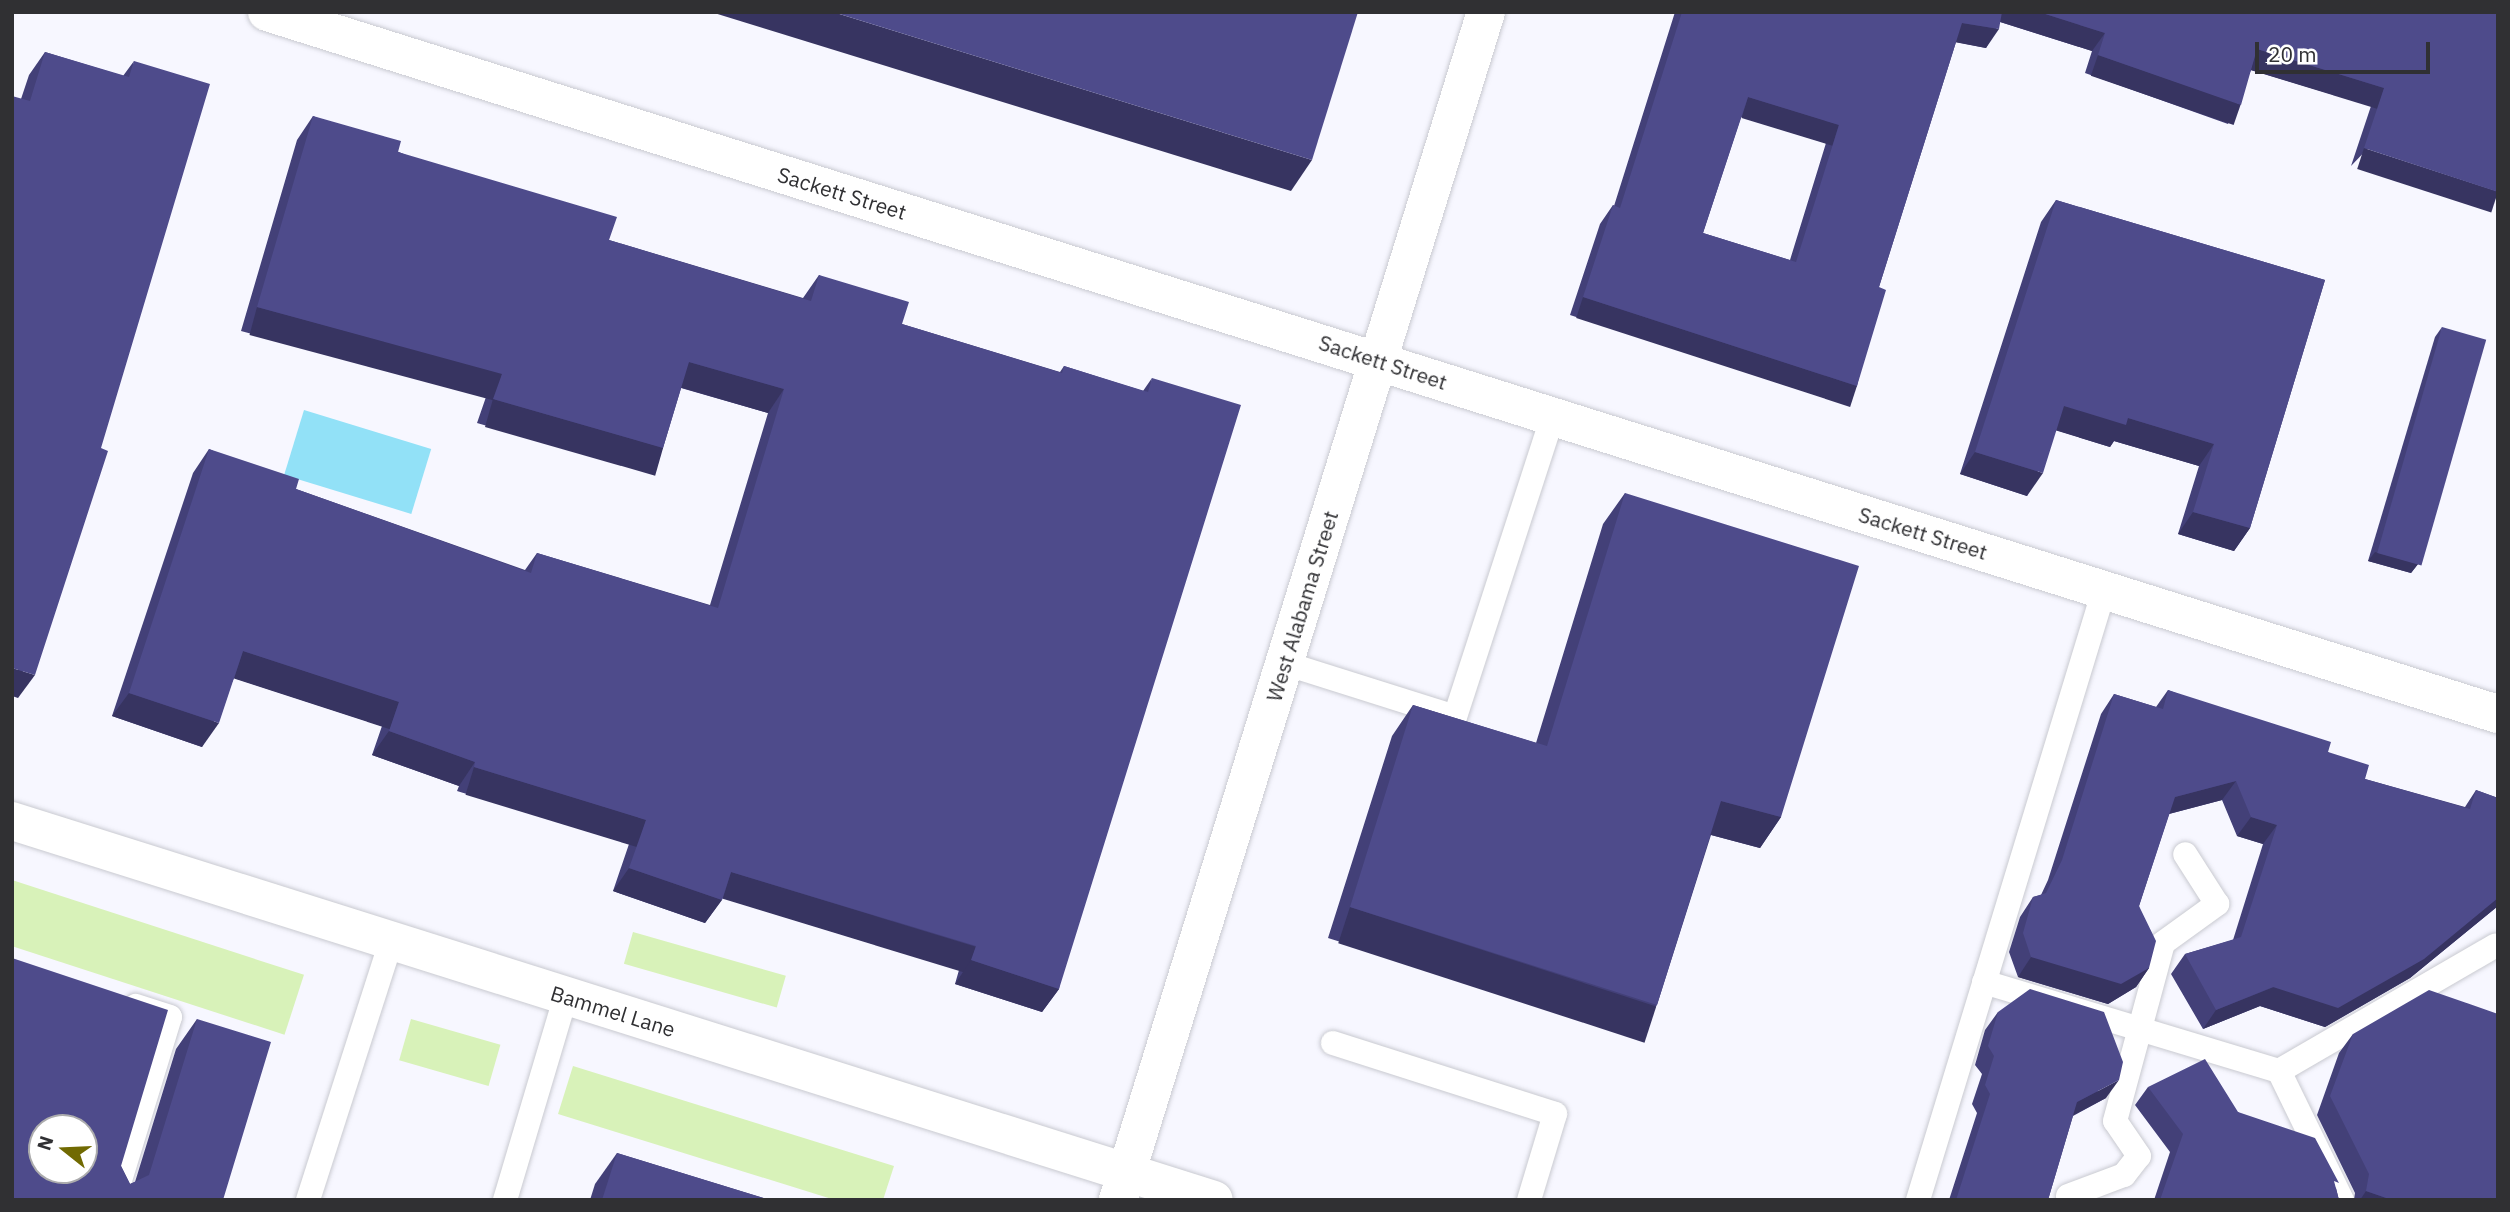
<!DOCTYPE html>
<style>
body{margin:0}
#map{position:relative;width:2510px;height:1212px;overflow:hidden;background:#f7f7ff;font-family:"IBM Plex Sans",sans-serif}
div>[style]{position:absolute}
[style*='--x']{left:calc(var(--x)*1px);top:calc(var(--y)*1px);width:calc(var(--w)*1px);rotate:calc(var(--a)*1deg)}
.green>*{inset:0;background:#d8f2b9;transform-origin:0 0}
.water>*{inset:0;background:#92e1f7;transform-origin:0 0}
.roads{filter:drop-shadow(0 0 2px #c9cad1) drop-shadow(0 0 2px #c9cad1)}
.lane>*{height:24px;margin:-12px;padding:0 12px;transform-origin:12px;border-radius:12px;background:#fff}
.street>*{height:38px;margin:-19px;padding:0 19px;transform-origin:19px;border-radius:19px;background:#fff}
.secondary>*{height:38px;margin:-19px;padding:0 19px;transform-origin:19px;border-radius:19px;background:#fff}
.wall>*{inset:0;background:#434078}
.shaded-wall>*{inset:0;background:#373461;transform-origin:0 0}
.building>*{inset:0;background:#4e4b8b;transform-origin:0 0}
span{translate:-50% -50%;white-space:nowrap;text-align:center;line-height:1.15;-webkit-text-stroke:7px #fff;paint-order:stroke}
.street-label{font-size:21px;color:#303033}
.frame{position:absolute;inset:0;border:14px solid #303033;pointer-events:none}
.north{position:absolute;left:28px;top:1114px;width:70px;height:70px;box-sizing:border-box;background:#fff;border:2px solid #acacad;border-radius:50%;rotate:288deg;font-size:19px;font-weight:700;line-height:28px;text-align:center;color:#303033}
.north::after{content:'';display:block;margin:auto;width:24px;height:32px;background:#716a02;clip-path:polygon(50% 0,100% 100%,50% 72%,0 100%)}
.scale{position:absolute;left:2255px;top:42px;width:175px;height:32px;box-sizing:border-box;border:4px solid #303033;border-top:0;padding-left:9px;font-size:21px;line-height:24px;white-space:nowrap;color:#303033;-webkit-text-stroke:5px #fff;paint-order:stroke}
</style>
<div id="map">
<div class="green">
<div style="left:12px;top:880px;width:307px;height:63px;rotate:18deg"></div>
<div style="left:633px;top:932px;width:159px;height:33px;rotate:16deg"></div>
<div style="left:411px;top:1019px;width:93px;height:43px;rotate:16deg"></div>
<div style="clip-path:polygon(573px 1066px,894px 1166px,883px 1200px,835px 1200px,558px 1114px)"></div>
</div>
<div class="water">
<div style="left:304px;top:410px;width:133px;height:68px;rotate:17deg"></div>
</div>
<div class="roads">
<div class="lane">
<div style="--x:1284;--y:663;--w:179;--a:17.5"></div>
<div style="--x:1455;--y:717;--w:317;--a:-72"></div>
<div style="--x:1984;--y:982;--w:308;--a:16.8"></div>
<div style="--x:2279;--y:1071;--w:250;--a:-30.1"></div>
<div style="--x:1333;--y:1043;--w:233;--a:17.7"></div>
<div style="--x:1555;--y:1114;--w:90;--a:106.8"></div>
<div style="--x:2279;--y:1071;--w:144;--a:64"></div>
<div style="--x:2068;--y:1196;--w:60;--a:-20.6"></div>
<div style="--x:2124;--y:1175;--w:24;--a:-52"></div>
<div style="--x:2139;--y:1156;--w:42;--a:-124.4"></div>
<div style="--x:2115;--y:1121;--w:184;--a:-74.9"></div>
<div style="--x:2163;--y:943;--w:67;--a:-35.8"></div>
<div style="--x:2217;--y:904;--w:59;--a:-122.6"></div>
<div style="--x:114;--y:1200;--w:191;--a:-73"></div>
<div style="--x:170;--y:1017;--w:36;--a:-162"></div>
<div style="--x:308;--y:1200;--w:272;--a:-72.2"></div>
<div style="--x:505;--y:1200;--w:213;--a:-73.4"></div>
<div style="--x:1918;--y:1200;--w:638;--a:-73.04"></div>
</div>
<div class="street">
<div style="--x:267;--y:12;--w:2339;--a:17.47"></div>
<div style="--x:12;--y:821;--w:1260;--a:17.5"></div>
</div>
<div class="secondary">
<div style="--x:1118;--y:1200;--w:1244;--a:-72.79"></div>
</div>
</div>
<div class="wall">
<div style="clip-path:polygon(evenodd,1675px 12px,2498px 12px,2351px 166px,2371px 106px,2251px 70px,2228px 124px,2085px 73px,2092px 51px,2000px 22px,1986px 48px,1956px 42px,1879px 287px,1857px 386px,1844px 404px,1570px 315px,1600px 224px,1613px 205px,1614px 206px,1675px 12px,1741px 117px,1826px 143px,1790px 260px,1703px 233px,1741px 117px)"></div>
<div style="clip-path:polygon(45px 52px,123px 76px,134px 61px,18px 698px,21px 99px,29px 75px)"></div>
<div style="clip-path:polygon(313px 116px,609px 240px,803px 298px,819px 275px,902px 324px,1060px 372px,1064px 366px,1143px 391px,1152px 378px,1059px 989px,1042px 1012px,955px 984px,959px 970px,723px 898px,705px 923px,613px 891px,629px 844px,457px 791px,459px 786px,372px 755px,382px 726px,234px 678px,202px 747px,112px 716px,193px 473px,209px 449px,296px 489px,525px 570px,537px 553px,710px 605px,768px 413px,681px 388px,663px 448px,646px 472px,477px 423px,486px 397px,241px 331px,297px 140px)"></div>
<div style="clip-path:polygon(2056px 200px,2325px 280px,2250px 528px,2234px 551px,2178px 534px,2199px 466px,2114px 441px,2110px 447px,2056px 430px,2027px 496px,1960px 474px,2041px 222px)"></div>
<div style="clip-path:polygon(2442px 327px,2418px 564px,2411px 573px,2368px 561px,2435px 337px)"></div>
<div style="clip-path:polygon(1625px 493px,1781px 817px,1760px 848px,1711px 835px,1657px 1005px,1636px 1035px,1328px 938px,1392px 736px,1413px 705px,1536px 743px,1603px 524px)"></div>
<div style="clip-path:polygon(2168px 690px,2328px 752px,2365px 779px,2465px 807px,2476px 790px,2498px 798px,2498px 906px,2410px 978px,2325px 1027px,2260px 1006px,2203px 1029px,2171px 974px,2185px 954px,2233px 940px,2263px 844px,2237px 836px,2222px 800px,2169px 814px,2139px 906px,2149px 968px,2136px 987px,2108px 1004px,2018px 977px,2009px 952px,2020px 917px,2033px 897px,2041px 895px,2048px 880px,2101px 714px,2114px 694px,2156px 707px)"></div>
<div style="clip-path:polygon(1998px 1012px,2106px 1098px,2073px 1116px,2048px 1200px,1949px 1200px,1977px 1113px,1972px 1104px,1982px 1074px,1975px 1065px,1985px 1030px)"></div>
<div style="clip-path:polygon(197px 1019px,223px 1200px,12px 1200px,121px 1166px,130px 1184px,135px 1182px,176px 1049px)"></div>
<div style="clip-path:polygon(2353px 1034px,2498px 1200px,2354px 1200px,2355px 1193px,2317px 1115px,2339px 1053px)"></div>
<div style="clip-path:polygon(2148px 1087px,2238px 1112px,2336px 1188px,2339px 1200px,2154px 1200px,2170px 1152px,2135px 1105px)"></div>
<div style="clip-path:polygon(617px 1153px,770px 1200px,590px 1200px,595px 1184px)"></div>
</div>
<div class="shaded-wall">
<div style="clip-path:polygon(711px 12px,833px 12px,1312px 160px,1291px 191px)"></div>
<div style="clip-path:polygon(1996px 12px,2039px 12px,2105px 33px,2092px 51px,1991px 19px)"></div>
<div style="clip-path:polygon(1962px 23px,1999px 29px,1986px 48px,1949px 41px)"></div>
<div style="left:2257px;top:49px;width:133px;height:22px;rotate:17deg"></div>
<div style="left:2098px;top:55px;width:151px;height:22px;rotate:19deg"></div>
<div style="left:1748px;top:97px;width:95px;height:22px;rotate:17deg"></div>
<div style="left:2364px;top:148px;width:141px;height:22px;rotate:18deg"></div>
<div style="left:1583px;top:297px;width:288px;height:22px;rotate:18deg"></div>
<div style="left:257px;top:307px;width:254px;height:29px;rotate:15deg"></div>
<div style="clip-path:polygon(689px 362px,784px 389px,768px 413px,672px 385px)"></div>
<div style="left:493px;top:399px;width:177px;height:29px;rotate:16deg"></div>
<div style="clip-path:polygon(2064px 406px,2128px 418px,2214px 444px,2199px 466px,2114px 441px,2110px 447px,2048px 428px)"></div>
<div style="clip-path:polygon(1975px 452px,2043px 473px,2027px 496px,1960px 474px)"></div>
<div style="clip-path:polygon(2193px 512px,2250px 528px,2234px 551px,2178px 534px)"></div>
<div style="clip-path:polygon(2375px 552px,2418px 564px,2411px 573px,2368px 561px)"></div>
<div style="left:243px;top:651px;width:164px;height:29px;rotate:18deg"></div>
<div style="clip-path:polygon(12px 668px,35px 675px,18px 698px,12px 696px)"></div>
<div style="clip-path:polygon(129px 693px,219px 723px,202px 747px,112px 716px)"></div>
<div style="clip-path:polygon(389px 731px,475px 762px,459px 786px,372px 755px)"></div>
<div style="left:474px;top:767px;width:180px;height:29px;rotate:17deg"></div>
<div style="clip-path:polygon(2236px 781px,2222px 800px,2161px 816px,2175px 797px)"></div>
<div style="clip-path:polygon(1721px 801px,1781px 817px,1760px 848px,1700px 832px)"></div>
<div style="clip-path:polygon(2251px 817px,2277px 825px,2263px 844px,2237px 836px)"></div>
<div style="clip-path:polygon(629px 868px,722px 900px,705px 923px,613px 891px)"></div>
<div style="left:731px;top:872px;width:256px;height:28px;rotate:17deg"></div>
<div style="clip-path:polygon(2498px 898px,2498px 906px,2410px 978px,2325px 1027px,2260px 1006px,2203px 1029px,2216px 1010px)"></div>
<div style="left:1350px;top:907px;width:322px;height:38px;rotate:18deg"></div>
<div style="clip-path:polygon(2031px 957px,2149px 968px,2136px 987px,2108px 1004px,2018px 977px)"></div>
<div style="clip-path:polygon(971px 960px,1059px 989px,1042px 1012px,955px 984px)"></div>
<div style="clip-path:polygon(2119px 1080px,2106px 1098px,2064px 1120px,2077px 1102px)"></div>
<div style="clip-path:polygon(2366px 1191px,2392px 1200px,2360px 1200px)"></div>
</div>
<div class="building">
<div style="clip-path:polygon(833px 12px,1358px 12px,1312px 160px)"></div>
<div style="clip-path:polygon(evenodd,1682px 12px,2002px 12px,1999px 29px,1962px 23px,1879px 287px,1886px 290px,1857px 386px,1583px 297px,1613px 205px,1620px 208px,1682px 12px,1748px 97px,1839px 125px,1796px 262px,1703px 233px,1748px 97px)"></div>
<div style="clip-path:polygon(2039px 12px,2498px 12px,2498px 192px,2364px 148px,2384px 88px,2257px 49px,2241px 105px,2098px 55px,2105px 33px)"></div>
<div style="clip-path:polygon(45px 52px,129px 77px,134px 61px,210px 84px,101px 448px,108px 451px,35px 675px,12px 668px,12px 96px,30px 101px)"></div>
<div style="clip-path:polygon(313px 116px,401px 141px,398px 152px,617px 217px,609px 240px,811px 301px,819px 275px,909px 302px,902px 324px,1062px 373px,1064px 366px,1148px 392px,1152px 378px,1241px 405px,1059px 989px,971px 960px,976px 946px,731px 872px,722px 900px,629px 868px,646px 820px,474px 767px,475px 762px,389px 731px,399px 702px,243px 651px,219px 723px,129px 693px,209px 449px,299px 479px,296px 489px,531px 573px,537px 553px,718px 608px,784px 389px,689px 362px,663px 448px,493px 399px,502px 374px,257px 307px)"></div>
<div style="clip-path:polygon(2056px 200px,2325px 280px,2250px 528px,2193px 512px,2214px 444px,2128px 418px,2126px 425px,2064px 406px,2043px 473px,1975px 452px)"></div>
<div style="left:2442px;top:327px;width:46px;height:235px;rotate:16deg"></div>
<div style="clip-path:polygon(1625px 493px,1859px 566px,1781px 817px,1721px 801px,1657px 1005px,1350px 907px,1413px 705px,1547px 746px)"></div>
<div style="clip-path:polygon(2168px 690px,2331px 742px,2328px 752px,2369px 765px,2365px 779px,2470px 809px,2476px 790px,2498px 798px,2498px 898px,2424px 959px,2338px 1008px,2273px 987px,2216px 1010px,2185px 954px,2241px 937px,2277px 825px,2251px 817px,2236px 781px,2175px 797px,2139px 906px,2156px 941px,2149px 968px,2121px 984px,2031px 957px,2023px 933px,2033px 897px,2046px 893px,2062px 860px,2114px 694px,2163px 709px)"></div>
<div style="clip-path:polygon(evenodd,12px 958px,168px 1010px,121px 1166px,130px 1184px,149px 1175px,197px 1019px,271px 1042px,223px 1200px,12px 1200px,12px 958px,42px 1128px,84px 1128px,84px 1170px,42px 1170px,42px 1128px)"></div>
<div style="clip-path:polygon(2030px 989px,2104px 1012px,2123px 1062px,2119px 1080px,2077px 1102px,2048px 1200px,1956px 1200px,1990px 1094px,1985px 1085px,1994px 1056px,1988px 1046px,1998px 1012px)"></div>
<div style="clip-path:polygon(2429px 990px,2498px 1014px,2498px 1200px,2392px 1200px,2366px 1191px,2369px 1174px,2330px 1096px,2353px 1034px)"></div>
<div style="clip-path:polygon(2205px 1059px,2238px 1112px,2315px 1138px,2339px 1183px,2334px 1181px,2339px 1200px,2160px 1200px,2183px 1134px,2148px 1087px)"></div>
<div style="clip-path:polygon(617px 1153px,770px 1200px,602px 1200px)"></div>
</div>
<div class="street-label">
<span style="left:842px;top:193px;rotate:17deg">Sackett Street</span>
<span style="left:1383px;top:362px;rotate:18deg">Sackett Street</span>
<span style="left:1923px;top:533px;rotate:17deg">Sackett Street</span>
<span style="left:1302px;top:606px;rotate:-73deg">West Alabama Street</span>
<span style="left:613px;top:1011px;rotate:17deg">Bammel Lane</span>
</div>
<div class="frame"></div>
<div class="north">N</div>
<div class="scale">20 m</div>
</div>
